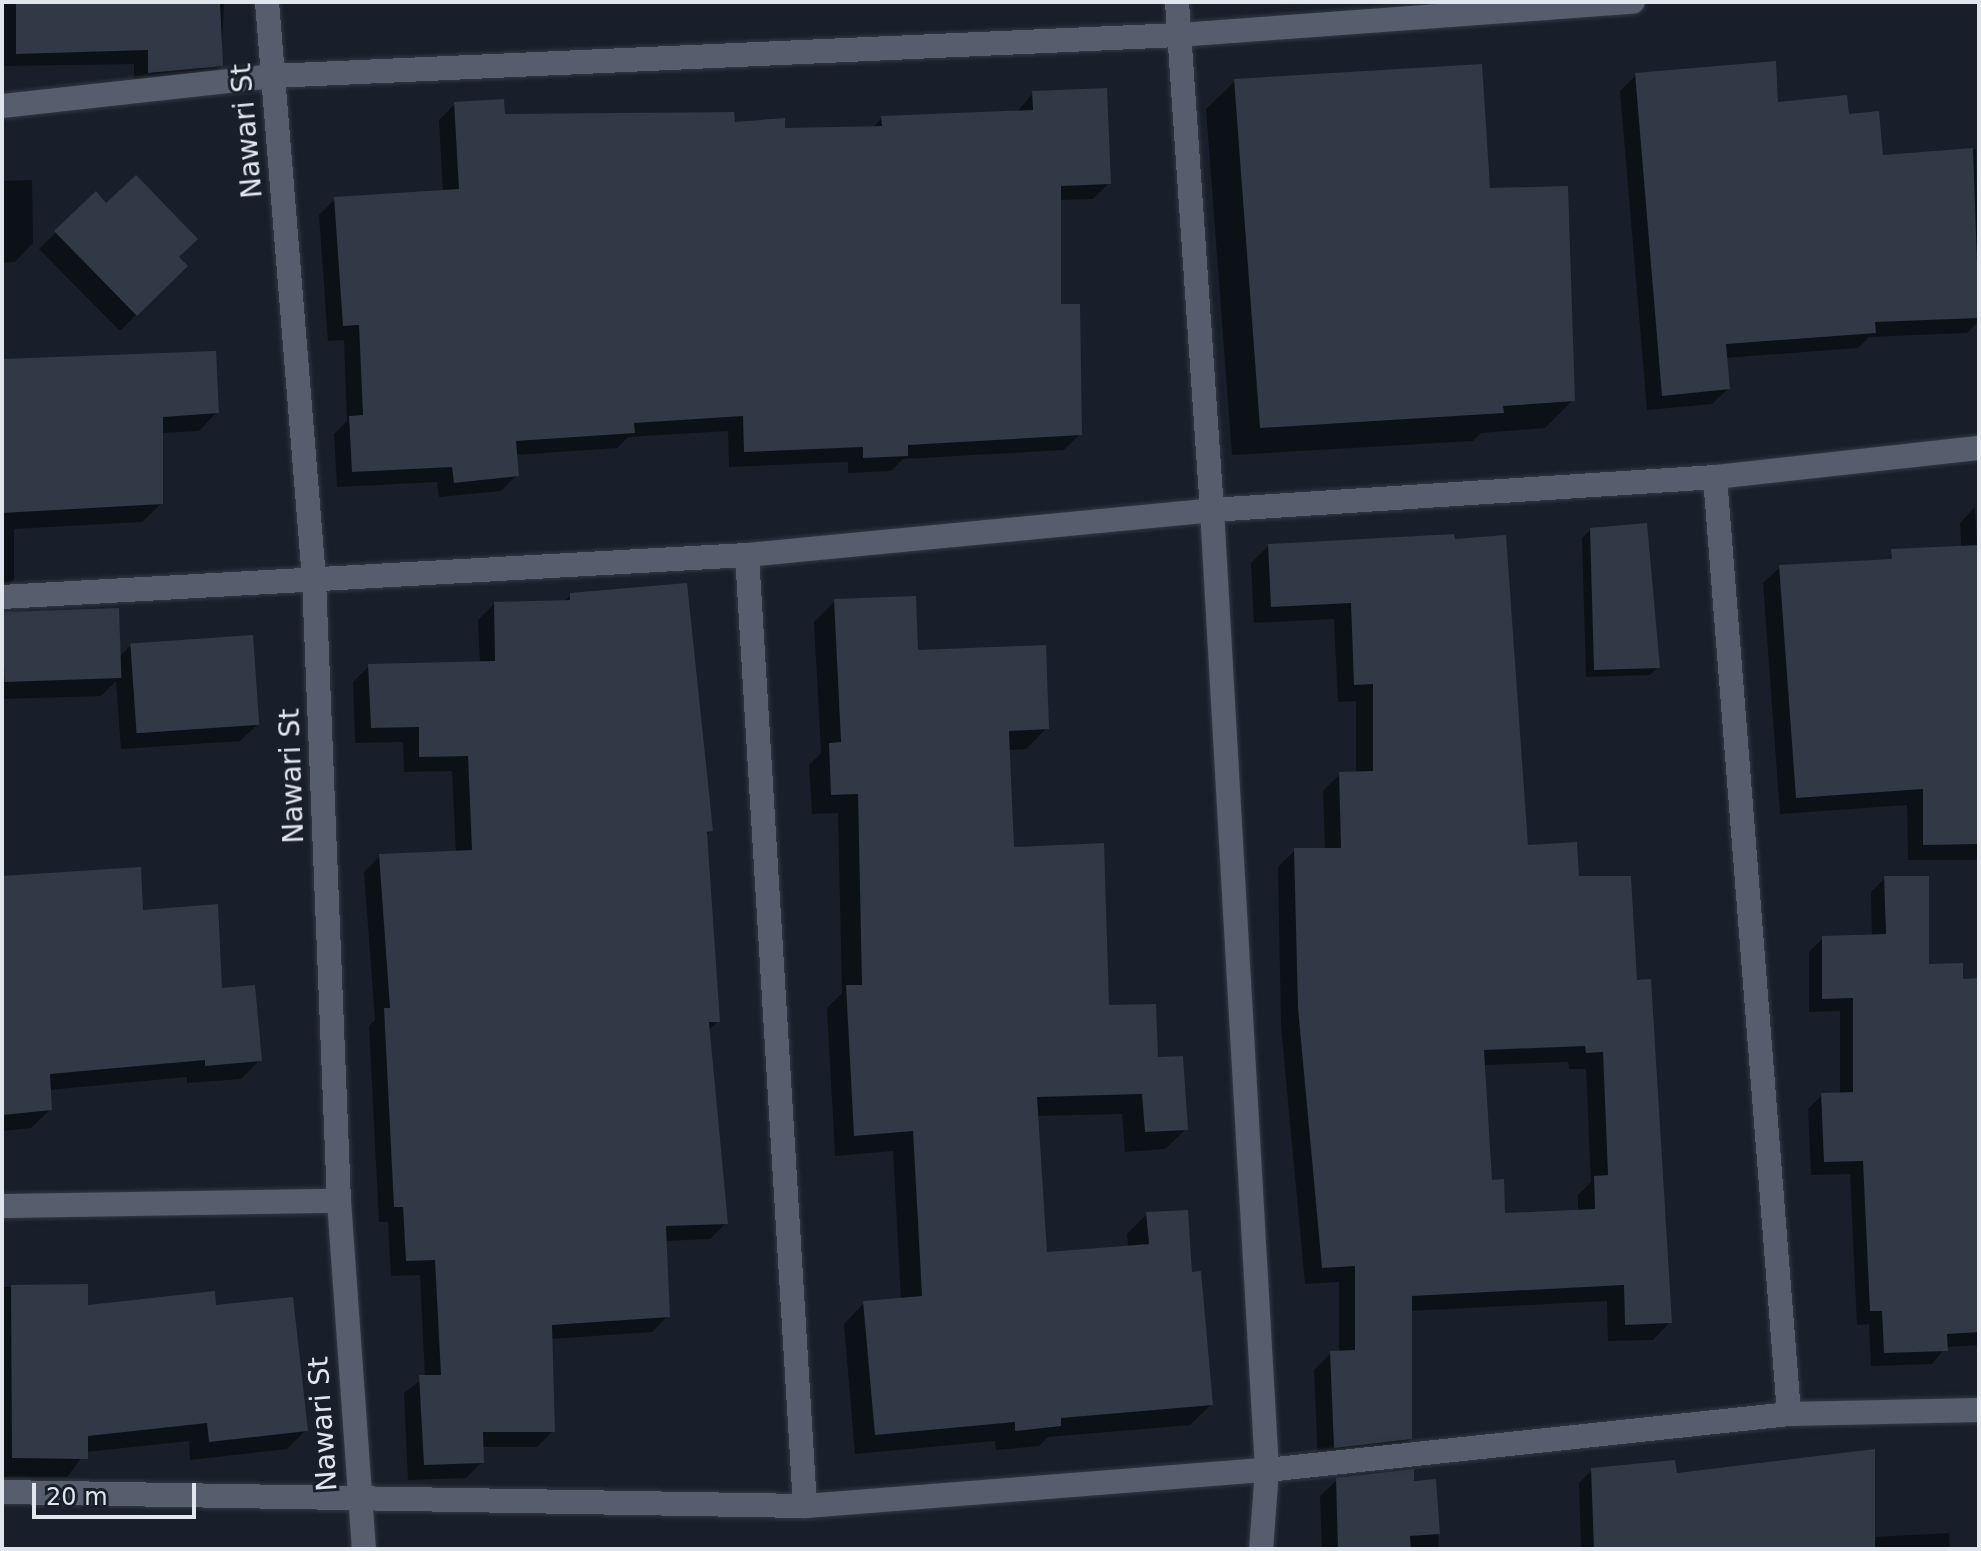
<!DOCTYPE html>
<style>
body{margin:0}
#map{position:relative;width:1981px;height:1551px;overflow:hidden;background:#181f2b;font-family:"DejaVu Sans",sans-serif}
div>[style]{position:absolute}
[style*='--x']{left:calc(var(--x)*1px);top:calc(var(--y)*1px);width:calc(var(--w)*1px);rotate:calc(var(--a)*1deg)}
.shadow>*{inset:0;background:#0007}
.building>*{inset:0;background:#313846;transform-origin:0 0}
.roads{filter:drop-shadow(0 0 2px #343943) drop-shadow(0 0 2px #343943)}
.minor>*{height:24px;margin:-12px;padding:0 12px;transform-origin:12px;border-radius:12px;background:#565e6d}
span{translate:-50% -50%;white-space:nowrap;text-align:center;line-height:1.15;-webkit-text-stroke:6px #181f2b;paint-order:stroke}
.street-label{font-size:28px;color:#e0e5ee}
.frame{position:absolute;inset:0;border:4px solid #e0e5ee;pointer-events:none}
.scale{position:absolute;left:32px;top:1483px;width:164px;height:36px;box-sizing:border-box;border:4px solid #e0e5ee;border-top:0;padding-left:10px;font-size:24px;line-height:28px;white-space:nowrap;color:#e0e5ee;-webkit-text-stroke:6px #181f2b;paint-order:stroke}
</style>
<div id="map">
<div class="shadow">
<div style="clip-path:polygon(2px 2px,224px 2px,221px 66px,206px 80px,134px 86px,134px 64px,2px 66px)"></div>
<div style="clip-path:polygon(1636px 75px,1847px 116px,1881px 157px,1976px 149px,1979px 321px,1967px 333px,1869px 337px,1858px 348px,1725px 358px,1728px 389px,1712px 404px,1647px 410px,1620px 91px)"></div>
<div style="clip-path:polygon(1235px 81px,1488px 190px,1573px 400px,1545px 428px,1481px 433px,1473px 441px,1232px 455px,1206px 109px)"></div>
<div style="clip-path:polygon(1033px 93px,1109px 183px,1093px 199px,1059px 200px,1059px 306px,1080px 434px,1064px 450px,903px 459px,891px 471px,848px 473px,848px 462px,729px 467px,728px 431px,628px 437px,617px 448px,515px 455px,517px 475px,501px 491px,439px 497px,437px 482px,337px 487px,334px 434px,347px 421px,344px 340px,328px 341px,319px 215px,335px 199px,443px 192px,439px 120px,455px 104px,503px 116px,783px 130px,872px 128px,882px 118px,1017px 112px)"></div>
<div style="clip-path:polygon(32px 180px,33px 243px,15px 262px,2px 263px,2px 181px)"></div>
<div style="clip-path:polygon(95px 194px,185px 266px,120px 331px,39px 249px)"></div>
<div style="clip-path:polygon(2px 361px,217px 412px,199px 431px,161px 433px,161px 504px,142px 522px,14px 529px,14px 580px,2px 592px)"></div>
<div style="clip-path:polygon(1975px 507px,1979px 584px,1963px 585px,1960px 523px)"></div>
<div style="clip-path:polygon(1590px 530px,1658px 667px,1650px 675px,1586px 677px,1582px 538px)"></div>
<div style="clip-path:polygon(evenodd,1504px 538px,1526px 847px,1577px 878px,1635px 982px,1670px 1322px,1653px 1340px,1608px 1341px,1607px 1301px,1410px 1311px,1410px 1439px,1393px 1456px,1318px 1464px,1314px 1370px,1331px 1353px,1339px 1352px,1339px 1282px,1305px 1284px,1281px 1026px,1278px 867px,1295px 850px,1325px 850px,1323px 791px,1340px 774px,1356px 773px,1356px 701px,1338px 702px,1334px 619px,1254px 623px,1251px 563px,1268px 546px,1504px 538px,1568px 1062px,1569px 1069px,1586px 1069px,1591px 1182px,1578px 1195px,1578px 1212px,1504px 1215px,1490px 1182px,1483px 1065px,1568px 1062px)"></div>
<div style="clip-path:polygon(1780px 567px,1979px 649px,1979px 860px,1908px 860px,1907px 805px,1780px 814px,1763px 583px)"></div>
<div style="clip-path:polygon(571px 595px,711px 830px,705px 836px,718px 1021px,708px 1031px,726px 1223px,710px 1239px,664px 1241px,668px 1316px,652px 1332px,550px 1339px,553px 1431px,537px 1447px,481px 1447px,482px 1462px,466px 1478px,408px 1480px,404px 1393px,425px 1377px,420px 1275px,391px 1276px,388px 1222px,379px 1222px,369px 1026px,375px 1020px,364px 872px,380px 856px,456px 853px,452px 771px,404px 772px,403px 742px,355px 743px,353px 682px,369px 666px,480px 664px,478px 620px,494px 604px,563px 602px)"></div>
<div style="clip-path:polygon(835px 601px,1047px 728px,1026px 749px,1008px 750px,1012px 849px,1107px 1007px,1156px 1059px,1186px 1129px,1165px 1149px,1125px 1152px,1122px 1114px,1036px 1116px,1045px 1254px,1128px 1247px,1127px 1234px,1147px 1214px,1190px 1274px,1211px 1405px,1190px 1425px,1048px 1437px,1039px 1446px,996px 1450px,995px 1441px,855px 1454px,844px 1324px,864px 1303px,901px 1300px,893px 1151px,835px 1156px,827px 1008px,842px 993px,838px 813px,812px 814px,809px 765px,821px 753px,814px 622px)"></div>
<div style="clip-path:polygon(2px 614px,119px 657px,131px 645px,257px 725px,240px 741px,121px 749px,116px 681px,101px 696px,2px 699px)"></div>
<div style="clip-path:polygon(2px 878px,141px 912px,220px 990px,260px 1060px,241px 1079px,187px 1083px,187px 1077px,49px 1090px,50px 1110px,31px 1128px,2px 1131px)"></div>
<div style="clip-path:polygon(1885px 878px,1927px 966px,1961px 981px,1979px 980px,1979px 1345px,1946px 1347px,1932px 1364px,1871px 1366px,1869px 1324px,1857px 1325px,1850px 1174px,1811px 1175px,1808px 1109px,1822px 1095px,1840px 1095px,1840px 1011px,1809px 1012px,1809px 952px,1823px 938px,1872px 937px,1871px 892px)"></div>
<div style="clip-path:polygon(86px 1286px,86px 1307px,214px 1307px,306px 1430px,287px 1449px,190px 1460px,189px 1441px,86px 1452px,67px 1477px,2px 1477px,2px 1287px)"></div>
<div style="clip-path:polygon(1592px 1470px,1675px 1475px,1873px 1537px,1949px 1533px,1950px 1549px,1581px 1549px,1579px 1483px)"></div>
<div style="clip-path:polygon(1337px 1480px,1435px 1481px,1439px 1549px,1322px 1549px,1320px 1496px)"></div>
</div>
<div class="building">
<div style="clip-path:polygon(16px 2px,220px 2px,223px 66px,148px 73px,148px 50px,16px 54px)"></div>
<div style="clip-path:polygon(1776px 61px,1778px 102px,1847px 95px,1849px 114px,1879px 111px,1883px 155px,1973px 148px,1979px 318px,1875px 322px,1876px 333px,1726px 344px,1730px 389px,1662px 396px,1635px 73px)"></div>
<div style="clip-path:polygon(1482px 64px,1490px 188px,1568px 186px,1575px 401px,1503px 406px,1504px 413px,1260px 428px,1234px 79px)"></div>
<div style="clip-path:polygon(1107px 88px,1111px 184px,1061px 186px,1061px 304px,1080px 304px,1082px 435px,908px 445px,908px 456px,863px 458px,863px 447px,744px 452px,743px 416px,634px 423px,635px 433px,516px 441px,519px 476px,454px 483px,452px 467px,352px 472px,349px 416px,363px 415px,359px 325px,343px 326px,334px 197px,459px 189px,454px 102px,504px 99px,505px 114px,734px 112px,735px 122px,785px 118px,785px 128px,882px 126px,881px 116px,1033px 110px,1032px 91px)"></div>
<div style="clip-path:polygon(136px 175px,198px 239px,179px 257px,188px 266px,137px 316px,54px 231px,96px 191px,106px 203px)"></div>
<div style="clip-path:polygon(216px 351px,219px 413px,163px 417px,163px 504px,2px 513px,2px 359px)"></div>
<div style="clip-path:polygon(1647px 523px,1660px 668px,1594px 670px,1590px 528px)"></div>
<div style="clip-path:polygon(evenodd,1454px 534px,1455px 539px,1506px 535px,1528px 845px,1577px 842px,1579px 876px,1631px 876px,1637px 980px,1651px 979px,1672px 1323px,1625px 1325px,1624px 1285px,1412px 1296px,1412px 1439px,1334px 1448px,1330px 1351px,1355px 1350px,1355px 1266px,1322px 1268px,1298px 1008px,1294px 848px,1341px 848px,1339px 772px,1373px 771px,1373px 684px,1354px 685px,1351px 603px,1271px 607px,1268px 544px,1454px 534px,1585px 1046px,1586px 1053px,1603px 1052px,1608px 1175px,1594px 1176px,1595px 1209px,1505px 1213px,1504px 1179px,1492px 1180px,1484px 1050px,1585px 1046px)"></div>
<div style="clip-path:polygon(1979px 545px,1979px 844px,1923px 845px,1923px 789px,1796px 798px,1779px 565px,1892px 559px,1891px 549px)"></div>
<div style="clip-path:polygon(687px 583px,713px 831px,707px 832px,720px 1022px,709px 1022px,728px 1224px,666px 1226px,670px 1317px,552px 1325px,555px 1432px,483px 1432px,484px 1463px,424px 1465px,419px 1375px,441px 1375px,435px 1260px,406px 1261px,403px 1207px,394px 1207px,384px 1008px,390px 1008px,379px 854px,472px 850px,468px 756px,419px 757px,419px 727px,371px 728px,368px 664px,495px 661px,494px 602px,570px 600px,570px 593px)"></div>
<div style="clip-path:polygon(916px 596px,918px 650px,1046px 645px,1049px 729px,1009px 731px,1014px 847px,1104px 843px,1109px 1005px,1156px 1004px,1158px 1057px,1183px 1056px,1188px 1130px,1145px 1132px,1142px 1094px,1037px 1097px,1047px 1252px,1149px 1244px,1146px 1212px,1188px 1210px,1192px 1272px,1201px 1271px,1213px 1405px,1061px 1418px,1061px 1426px,1015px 1431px,1015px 1422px,875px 1435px,863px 1301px,922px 1296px,913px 1131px,854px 1136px,846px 985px,862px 985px,858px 794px,831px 795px,829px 743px,841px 742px,834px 599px)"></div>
<div style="left:119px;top:608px;width:70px;height:117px;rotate:88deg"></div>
<div style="left:253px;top:635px;width:90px;height:123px;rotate:86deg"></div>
<div style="clip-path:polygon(141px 867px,143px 910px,218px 904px,222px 988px,255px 985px,262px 1061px,205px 1066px,205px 1060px,50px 1074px,52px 1110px,2px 1115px,2px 876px)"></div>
<div style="clip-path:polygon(1884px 876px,1929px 876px,1929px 964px,1963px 963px,1963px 979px,1979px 978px,1979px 1332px,1947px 1334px,1948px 1351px,1884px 1353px,1882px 1311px,1870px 1311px,1863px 1161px,1824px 1162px,1821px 1093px,1853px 1092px,1853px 998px,1822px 999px,1822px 936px,1886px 934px)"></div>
<div style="clip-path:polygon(88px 1284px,88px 1305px,215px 1291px,216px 1305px,293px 1297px,308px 1431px,209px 1442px,207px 1423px,88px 1436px,88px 1459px,12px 1458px,11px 1285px)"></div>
<div style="clip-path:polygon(1875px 1449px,1875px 1549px,1594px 1549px,1591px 1468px,1675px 1460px,1677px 1473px)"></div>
<div style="clip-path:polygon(1414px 1469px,1414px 1481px,1436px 1479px,1440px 1534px,1410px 1536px,1411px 1549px,1338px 1549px,1336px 1478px)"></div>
</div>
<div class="roads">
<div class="minor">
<div style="--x:267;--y:2;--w:579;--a:85.34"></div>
<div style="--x:314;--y:579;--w:623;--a:87.7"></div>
<div style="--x:339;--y:1201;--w:349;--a:85.9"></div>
<div style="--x:1177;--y:2;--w:509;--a:86.06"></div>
<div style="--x:1212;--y:510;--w:962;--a:86.72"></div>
<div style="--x:1267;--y:1470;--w:79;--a:94.3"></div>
<div style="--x:2;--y:106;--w:272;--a:-6.3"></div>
<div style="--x:272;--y:76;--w:908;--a:-2.59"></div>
<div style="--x:1179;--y:35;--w:455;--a:-4.2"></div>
<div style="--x:1715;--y:477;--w:940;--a:85.48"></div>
<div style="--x:747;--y:555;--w:953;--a:86.51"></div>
<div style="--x:2;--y:597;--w:746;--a:-3.23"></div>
<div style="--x:747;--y:555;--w:467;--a:-5.5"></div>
<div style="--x:1212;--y:510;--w:504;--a:-3.75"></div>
<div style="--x:1715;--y:477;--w:266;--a:-6.3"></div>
<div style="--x:2;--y:1206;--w:337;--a:-0.9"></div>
<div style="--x:2;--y:1492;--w:803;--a:1"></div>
<div style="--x:805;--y:1506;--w:463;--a:-4.5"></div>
<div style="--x:1267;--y:1470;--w:525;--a:-6.12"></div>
<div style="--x:1789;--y:1414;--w:190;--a:-1.2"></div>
</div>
</div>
<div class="street-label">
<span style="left:247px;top:131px;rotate:-95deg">Nawari St</span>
<span style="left:292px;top:776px;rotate:-92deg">Nawari St</span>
<span style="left:323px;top:1424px;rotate:-94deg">Nawari St</span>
</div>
<div class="frame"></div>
<div class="scale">20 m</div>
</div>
